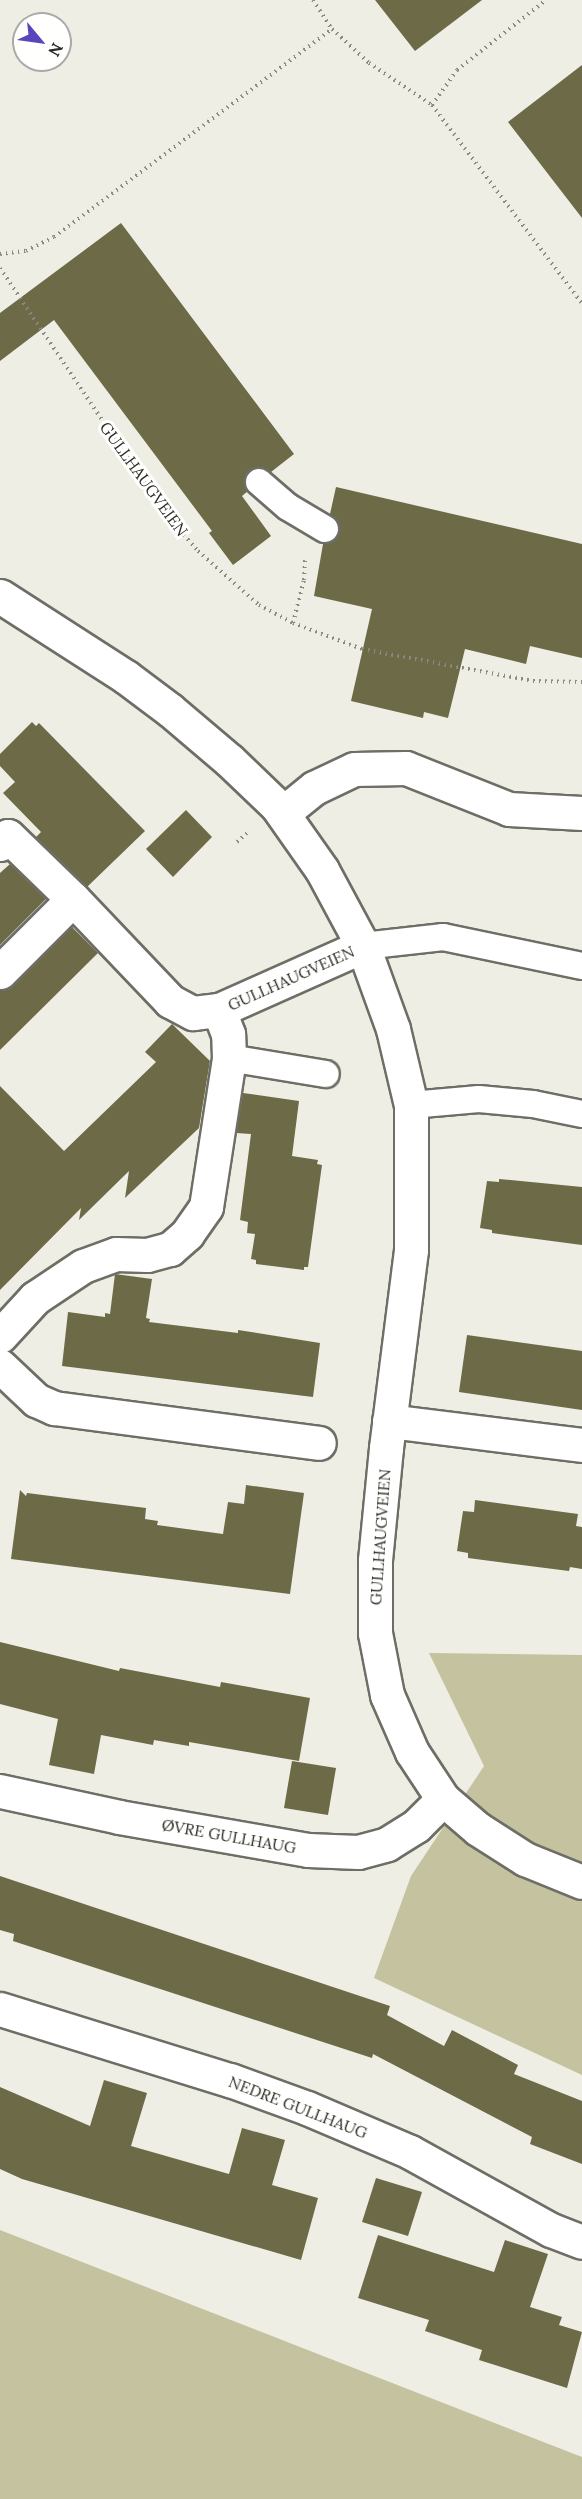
<!DOCTYPE html>
<meta charset="utf-8">
<style>
body{margin:0}
#map{position:relative;width:582px;height:2499px;overflow:hidden;background:#efeee5;font-family:Lora,serif}
div>[style]{position:absolute}
.green>*{inset:0;background:#c4c29f}
.building>*{inset:0;background:#6c6a47}
.path>*{height:4px;margin-top:-2px;transform-origin:0;background:repeating-linear-gradient(90deg,#8a8a84 0 1.5px,transparent 0 6px)}
.roads{filter:drop-shadow(2px 0 #6e6e66) drop-shadow(-2px 0 #6e6e66) drop-shadow(0 2px #6e6e66) drop-shadow(0 -2px #6e6e66)}
.lane>*{height:26px;margin:-13px;padding:0 13px;transform-origin:13px;border-radius:13px;background:#fff}
.street>*{height:33px;margin:-16.5px;padding:0 16.5px;transform-origin:16.5px;border-radius:16.5px;background:#fff}
span{translate:-50% -50%;white-space:nowrap;text-align:center;line-height:1.15;-webkit-text-stroke:6px #fffffe;paint-order:stroke}
.street-label{font-size:16px;color:#2b2b27}
.north{position:absolute;left:12px;top:12px;width:60px;height:60px;box-sizing:border-box;background:#fffffe;border:2px solid #aaaaa8;border-radius:50%;rotate:119deg;font-size:16px;font-weight:700;line-height:24px;text-align:center;color:#2b2b27}
.north::after{content:'';display:block;margin:auto;width:21px;height:27px;background:#5a45bd;clip-path:polygon(50% 0,100% 100%,50% 72%,0 100%)}
</style>
<div id="map">
<div class="green">
<i style="clip-path:polygon(429px 1653px,582px 1655px,582px 2075px,374px 1978px,411px 1876px,484px 1766px)"></i>
<i style="clip-path:polygon(0 2230px,582px 2457px,582px 2499px,0 2499px)"></i>
</div>
<div class="building">
<i style="clip-path:polygon(375px 0,482px 0,415px 51px)"></i>
<i style="clip-path:polygon(582px 65px,582px 218px,508px 122px)"></i>
<i style="clip-path:polygon(121px 223px,294px 454px,271px 472px,261px 467px,247px 473px,244px 480px,248px 491px,242px 496px,271px 536px,233px 565px,209px 533px,212px 531px,54px 320px,0 361px,0 313px)"></i>
<i style="clip-path:polygon(336px 487px,582px 544px,582px 658px,530px 646px,526px 664px,465px 649px,448px 718px,424px 712px,423px 718px,351px 701px,372px 609px,314px 596px,323px 544px,333px 542px,340px 530px,338px 521px,330px 514px)"></i>
<i style="clip-path:polygon(32px 722px,36px 726px,39px 723px,145px 831px,87px 887px,36px 837px,41px 832px,3px 793px,15px 782px,0 766px,0 754px)"></i>
<i style="clip-path:polygon(186px 810px,212px 837px,173px 877px,146px 849px)"></i>
<i style="clip-path:polygon(10px 864px,46px 899px,0 945px,0 873px)"></i>
<i style="clip-path:polygon(72px 927px,98px 953px,0 1050px,0 990px,13px 985px)"></i>
<i style="clip-path:polygon(172px 1024px,210px 1061px,199px 1128px,125px 1198px,129px 1171px,79px 1220px,81px 1208px,0 1290px,0 1086px,64px 1151px,156px 1062px,145px 1052px)"></i>
<i style="clip-path:polygon(243px 1093px,299px 1101px,292px 1156px,318px 1160px,317px 1164px,322px 1165px,308px 1267px,304px 1267px,304px 1270px,256px 1264px,256px 1260px,251px 1259px,255px 1234px,247px 1233px,248px 1222px,240px 1220px,251px 1134px,236px 1133px)"></i>
<i style="clip-path:polygon(499px 1179px,582px 1187px,582px 1245px,492px 1233px,492px 1230px,480px 1228px,487px 1181px,499px 1182px)"></i>
<i style="clip-path:polygon(115px 1274px,152px 1279px,146px 1318px,150px 1319px,149px 1322px,238px 1333px,238px 1330px,320px 1343px,313px 1397px,62px 1366px,68px 1312px,105px 1317px,105px 1313px,110px 1314px)"></i>
<i style="clip-path:polygon(467px 1335px,582px 1351px,582px 1410px,459px 1392px)"></i>
<i style="clip-path:polygon(246px 1485px,304px 1493px,290px 1594px,11px 1559px,20px 1490px,26px 1496px,27px 1493px,146px 1508px,145px 1519px,158px 1521px,157px 1525px,223px 1534px,228px 1502px,244px 1504px)"></i>
<i style="clip-path:polygon(475px 1500px,578px 1514px,576px 1526px,582px 1527px,582px 1569px,570px 1567px,569px 1571px,468px 1558px,468px 1553px,457px 1551px,463px 1511px,474px 1512px)"></i>
<i style="clip-path:polygon(0 1642px,119px 1671px,120px 1668px,220px 1687px,221px 1682px,310px 1698px,299px 1761px,189px 1742px,189px 1746px,154px 1740px,153px 1745px,101px 1735px,94px 1774px,49px 1765px,58px 1719px,0 1704px)"></i>
<i style="clip-path:polygon(292px 1761px,336px 1768px,328px 1815px,284px 1808px)"></i>
<i style="clip-path:polygon(0 1876px,390px 2006px,387px 2015px,444px 2046px,452px 2030px,518px 2065px,514px 2074px,582px 2101px,582px 2164px,530px 2144px,532px 2137px,373px 2054px,372px 2058px,13px 1941px,14px 1934px,0 1930px)"></i>
<i style="clip-path:polygon(104px 2080px,147px 2093px,131px 2146px,229px 2174px,242px 2128px,285px 2140px,272px 2185px,318px 2198px,301px 2260px,22px 2179px,0 2169px,0 2087px,90px 2126px)"></i>
<i style="clip-path:polygon(376px 2178px,422px 2192px,408px 2236px,362px 2222px)"></i>
<i style="clip-path:polygon(378px 2235px,494px 2272px,505px 2240px,548px 2254px,530px 2307px,562px 2317px,559px 2325px,582px 2332px,567px 2388px,479px 2360px,482px 2350px,425px 2331px,429px 2320px,358px 2298px)"></i>
</div>
<div class="path">
<i style="left:313px;top:0;width:35px;rotate:57deg"></i>
<i style="left:332px;top:29px;width:50px;rotate:42.6deg"></i>
<i style="left:369px;top:63px;width:76px;rotate:33.7deg"></i>
<i style="left:432px;top:105px;width:248px;rotate:52.9deg"></i>
<i style="left:432px;top:105px;width:43px;rotate:-54.5deg"></i>
<i style="left:457px;top:70px;width:113px;rotate:-38.2deg"></i>
<i style="left:0;top:254px;width:26px;rotate:-7deg"></i>
<i style="left:26px;top:251px;width:31px;rotate:-27deg"></i>
<i style="left:54px;top:237px;width:347px;rotate:-36.8deg"></i>
<i style="left:0;top:268px;width:294px;rotate:56.1deg"></i>
<i style="left:164px;top:512px;width:52px;rotate:48.9deg"></i>
<i style="left:198px;top:551px;width:81px;rotate:41.5deg"></i>
<i style="left:259px;top:605px;width:38px;rotate:28deg"></i>
<i style="left:293px;top:623px;width:74px;rotate:20.6deg"></i>
<i style="left:362px;top:649px;width:174px;rotate:10.6deg"></i>
<i style="left:533px;top:681px;width:49px;rotate:1.2deg"></i>
<i style="left:293px;top:623px;width:44px;rotate:-75.7deg"></i>
<i style="left:304px;top:580px;width:20px;rotate:-87deg"></i>
<i style="left:237px;top:842px;width:13px;rotate:-42deg"></i>
</div>
<div class="roads">
<div class="lane">
<i style="left:259px;top:482px;width:38px;rotate:41deg"></i>
<i style="left:288px;top:507px;width:43px;rotate:30.7deg"></i>
<i style="left:363px;top:946px;width:81px;rotate:-6.4deg"></i>
<i style="left:443px;top:937px;width:142px;rotate:11.8deg"></i>
<i style="left:229px;top:1058px;width:98px;rotate:9.4deg"></i>
<i style="left:411px;top:1105px;width:68px;rotate:-5deg"></i>
<i style="left:479px;top:1099px;width:54px;rotate:5.3deg"></i>
<i style="left:533px;top:1104px;width:50px;rotate:11.5deg"></i>
</div>
<div class="street">
<i style="left:0;top:596px;width:150px;rotate:32.7deg"></i>
<i style="left:126px;top:677px;width:55px;rotate:36.9deg"></i>
<i style="left:170px;top:710px;width:77px;rotate:40.3deg"></i>
<i style="left:229px;top:760px;width:66px;rotate:43.8deg"></i>
<i style="left:277px;top:806px;width:78px;rotate:54.9deg"></i>
<i style="left:322px;top:870px;width:86px;rotate:61.7deg"></i>
<i style="left:363px;top:946px;width:88px;rotate:70.1deg"></i>
<i style="left:393px;top:1029px;width:78px;rotate:76.7deg"></i>
<i style="left:411px;top:1105px;width:145px;rotate:90deg"></i>
<i style="left:411px;top:1250px;width:200px;rotate:97.2deg"></i>
<i style="left:386px;top:1448px;width:113px;rotate:95.6deg"></i>
<i style="left:375px;top:1560px;width:73px;rotate:90deg"></i>
<i style="left:375px;top:1633px;width:63px;rotate:79deg"></i>
<i style="left:387px;top:1695px;width:62px;rotate:66.3deg"></i>
<i style="left:412px;top:1752px;width:56px;rotate:56.6deg"></i>
<i style="left:443px;top:1799px;width:46px;rotate:40.6deg"></i>
<i style="left:478px;top:1829px;width:56px;rotate:32.6deg"></i>
<i style="left:525px;top:1859px;width:61px;rotate:22deg"></i>
<i style="left:283px;top:813px;width:40px;rotate:-39deg"></i>
<i style="left:314px;top:788px;width:44px;rotate:-25.4deg"></i>
<i style="left:354px;top:769px;width:52px;rotate:-1.1deg"></i>
<i style="left:406px;top:768px;width:111px;rotate:21.7deg"></i>
<i style="left:509px;top:809px;width:73px;rotate:3.1deg"></i>
<i style="left:0;top:844px;width:11px;rotate:-45deg"></i>
<i style="left:8px;top:836px;width:91px;rotate:44.1deg"></i>
<i style="left:0;top:972px;width:103px;rotate:-45deg"></i>
<i style="left:73px;top:899px;width:141px;rotate:46.4deg"></i>
<i style="left:170px;top:1001px;width:26px;rotate:28deg"></i>
<i style="left:193px;top:1013px;width:26px;rotate:-7deg"></i>
<i style="left:219px;top:1010px;width:158px;rotate:-24deg"></i>
<i style="left:0;top:1336px;width:52px;rotate:-47.4deg"></i>
<i style="left:35px;top:1298px;width:58px;rotate:-33.7deg"></i>
<i style="left:83px;top:1266px;width:35px;rotate:-20deg"></i>
<i style="left:116px;top:1254px;width:31px;rotate:2deg"></i>
<i style="left:147px;top:1255px;width:24px;rotate:-15deg"></i>
<i style="left:170px;top:1249px;width:23px;rotate:-41deg"></i>
<i style="left:187px;top:1234px;width:33px;rotate:-55deg"></i>
<i style="left:206px;top:1207px;width:151px;rotate:-81.2deg"></i>
<i style="left:229px;top:1058px;width:24px;rotate:-92deg"></i>
<i style="left:228px;top:1034px;width:26px;rotate:-111deg"></i>
<i style="left:0;top:1366px;width:50px;rotate:43.4deg"></i>
<i style="left:36px;top:1400px;width:20px;rotate:24deg"></i>
<i style="left:54px;top:1408px;width:267px;rotate:7.5deg"></i>
<i style="left:389px;top:1421px;width:194px;rotate:7.1deg"></i>
<i style="left:0;top:1791px;width:122px;rotate:12.3deg"></i>
<i style="left:119px;top:1817px;width:192px;rotate:9.9deg"></i>
<i style="left:308px;top:1850px;width:50px;rotate:2.3deg"></i>
<i style="left:358px;top:1852px;width:30px;rotate:-15deg"></i>
<i style="left:387px;top:1844px;width:34px;rotate:-32deg"></i>
<i style="left:416px;top:1826px;width:38px;rotate:-45deg"></i>
<i style="left:0;top:2009px;width:241px;rotate:17.2deg"></i>
<i style="left:230px;top:2080px;width:82px;rotate:20deg"></i>
<i style="left:307px;top:2108px;width:112px;rotate:23.1deg"></i>
<i style="left:410px;top:2152px;width:161px;rotate:29deg"></i>
<i style="left:551px;top:2230px;width:33px;rotate:21deg"></i>
</div>
</div>
<div class="street-label">
<span style="left:144px;top:479px;rotate:54deg">GULLHAUGVEIEN</span>
<span style="left:291px;top:978px;rotate:-24deg">GULLHAUGVEIEN</span>
<span style="left:380px;top:1537px;rotate:-86deg">GULLHAUGVEIEN</span>
<span style="left:229px;top:1836px;rotate:10deg">ØVRE GULLHAUG</span>
<span style="left:298px;top:2107px;rotate:21deg">NEDRE GULLHAUG</span>
</div>
<div class="north">N</div>
</div>
